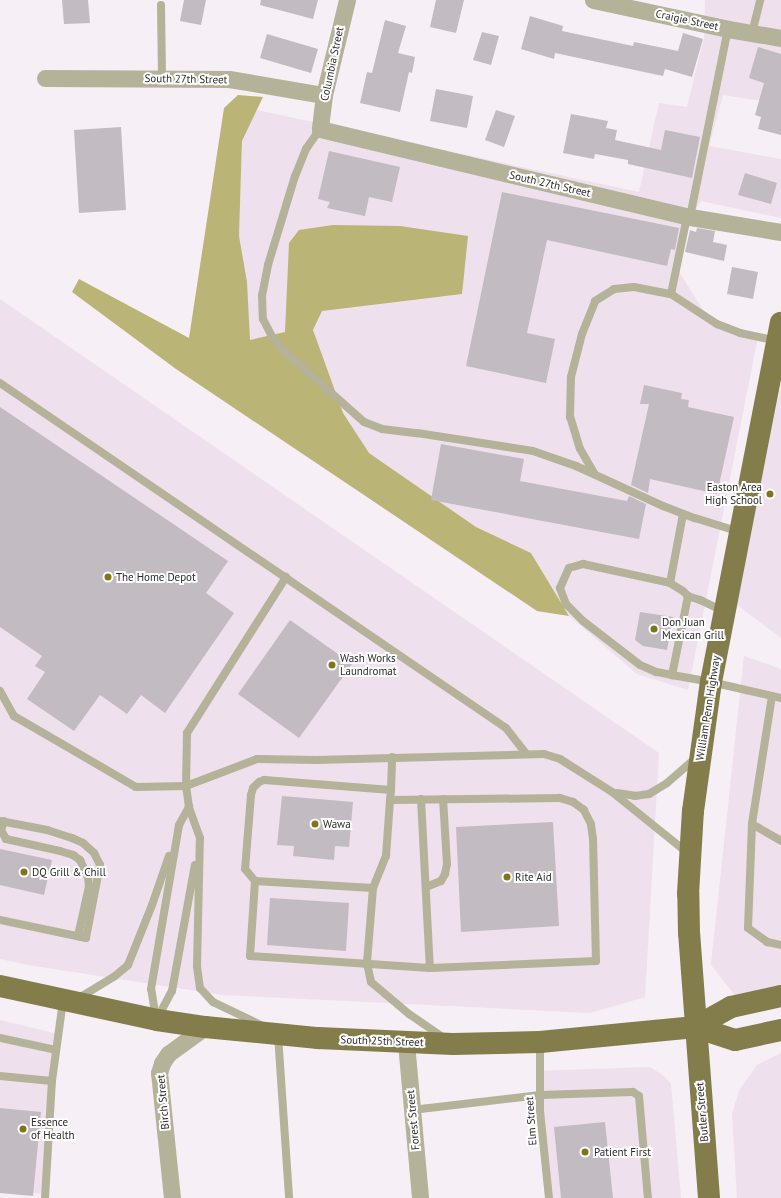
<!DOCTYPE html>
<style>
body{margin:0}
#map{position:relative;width:781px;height:1198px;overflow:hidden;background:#f6eff5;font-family:"PT Sans",sans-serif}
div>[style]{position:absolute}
.built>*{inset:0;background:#eee0ec}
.forest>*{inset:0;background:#bab477}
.building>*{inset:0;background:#c2bbc1}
.lane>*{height:8px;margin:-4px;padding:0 4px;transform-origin:4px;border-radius:4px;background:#b4b298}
.street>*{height:17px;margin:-8.5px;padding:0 8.5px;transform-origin:8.5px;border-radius:8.5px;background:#b4b298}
.primary>*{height:22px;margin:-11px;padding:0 11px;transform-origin:11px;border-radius:11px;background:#827d4b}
.dots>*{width:11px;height:11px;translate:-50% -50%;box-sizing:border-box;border:2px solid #fefefe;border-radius:50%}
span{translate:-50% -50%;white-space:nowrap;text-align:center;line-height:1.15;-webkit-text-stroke:4px #fefefe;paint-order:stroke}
.street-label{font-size:11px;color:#2d2a2c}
.poi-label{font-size:11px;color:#2d2a2c}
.right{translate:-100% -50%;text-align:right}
.left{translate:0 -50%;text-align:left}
</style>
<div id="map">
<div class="built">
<i style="clip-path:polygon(705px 0,781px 0,781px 104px,723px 95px,709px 146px,781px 159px,781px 218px,701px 201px,683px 230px,676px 267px,708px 318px,758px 337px,688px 690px,637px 674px,569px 616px,531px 553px,476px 527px,369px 453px,222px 357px,239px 236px,242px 141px,257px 110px,639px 192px,659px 103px,687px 107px,704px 38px)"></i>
<i style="clip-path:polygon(0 299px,659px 753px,645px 997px,590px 1013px,223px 995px,28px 965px,0 959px)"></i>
<i style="clip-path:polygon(781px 384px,781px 638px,736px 604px)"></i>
<i style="clip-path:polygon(744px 656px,781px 669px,781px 991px,738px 999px,711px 965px)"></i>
<i style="clip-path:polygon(0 1020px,58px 1034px,42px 1194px,0 1190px)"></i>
<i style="clip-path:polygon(781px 1053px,781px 1198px,737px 1198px,732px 1113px,740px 1089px,757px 1065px)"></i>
<i style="clip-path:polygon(650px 1067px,664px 1076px,671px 1084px,681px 1198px,546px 1198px,537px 1071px)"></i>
</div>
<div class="forest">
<i style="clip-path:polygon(238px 95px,263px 97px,242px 141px,239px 236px,247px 282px,250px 340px,285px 332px,289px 243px,299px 230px,333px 225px,400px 226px,468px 236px,462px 294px,322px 311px,313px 330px,343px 413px,369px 453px,476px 527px,531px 553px,569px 616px,537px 611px,176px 369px,72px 292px,79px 279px,189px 338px,224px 108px)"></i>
</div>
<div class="building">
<i style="clip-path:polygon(62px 0,88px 0,90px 23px,64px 24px)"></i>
<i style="clip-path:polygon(184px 0,206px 0,201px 25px,180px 21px)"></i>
<i style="clip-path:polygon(261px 0,318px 0,313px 19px,260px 5px)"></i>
<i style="clip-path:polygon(436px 0,464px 0,456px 33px,430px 27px)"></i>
<i style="clip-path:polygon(530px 16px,563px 26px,562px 31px,633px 46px,634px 42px,678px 51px,683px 33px,703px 39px,692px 77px,665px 69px,663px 76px,555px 53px,554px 59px,521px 49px)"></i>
<i style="clip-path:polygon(385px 20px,406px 26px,398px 53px,415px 57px,412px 73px,409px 72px,400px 112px,360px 103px,367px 72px,372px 73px)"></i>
<i style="clip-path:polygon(482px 32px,499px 36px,491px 65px,473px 60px)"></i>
<i style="clip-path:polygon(267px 34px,318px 49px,311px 73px,260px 58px)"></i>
<i style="clip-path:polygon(758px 47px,781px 54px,781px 135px,758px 129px,761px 117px,755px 115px,764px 83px,749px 78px)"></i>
<i style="clip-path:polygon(436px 89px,473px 96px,467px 128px,430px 121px)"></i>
<i style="clip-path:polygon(496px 110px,515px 116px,504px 147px,485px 140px)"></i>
<i style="clip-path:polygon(571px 114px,608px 121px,606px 128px,617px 130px,615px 140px,661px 150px,665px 130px,700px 137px,692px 178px,628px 164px,628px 160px,595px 154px,594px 159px,563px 153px)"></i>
<i style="clip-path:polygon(121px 127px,126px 210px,79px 213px,74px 130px)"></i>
<i style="clip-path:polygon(329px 151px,400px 167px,392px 202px,369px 197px,365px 216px,327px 208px,330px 202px,318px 199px)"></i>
<i style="clip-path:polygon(745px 173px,777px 183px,771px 204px,738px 195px)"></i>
<i style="clip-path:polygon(502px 192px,679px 228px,675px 250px,671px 249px,667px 266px,547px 240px,527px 333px,555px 339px,546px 383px,466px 366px)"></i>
<i style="clip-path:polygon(697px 228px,715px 231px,713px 242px,727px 245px,724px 261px,685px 252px,690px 230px,696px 232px)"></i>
<i style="clip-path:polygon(732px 267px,758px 272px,753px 299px,727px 294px)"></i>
<i style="clip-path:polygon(644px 385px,682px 393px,681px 399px,689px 400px,688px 407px,734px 417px,717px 494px,650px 479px,648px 493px,631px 485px,649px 404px,640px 404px)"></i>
<i style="clip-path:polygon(0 407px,228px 561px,206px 593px,234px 613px,165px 713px,141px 695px,127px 714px,100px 695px,74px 731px,27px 699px,45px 672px,35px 666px,42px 656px,0 627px)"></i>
<i style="clip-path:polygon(441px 444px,524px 459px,520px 481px,627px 501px,629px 496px,646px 504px,639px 539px,431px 500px)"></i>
<i style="clip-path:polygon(640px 612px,673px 617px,667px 650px,643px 646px,635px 640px)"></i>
<i style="clip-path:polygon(290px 620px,352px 664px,299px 738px,238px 694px)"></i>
<i style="clip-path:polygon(282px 796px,353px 802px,349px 847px,335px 846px,334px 860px,293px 856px,294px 846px,277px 845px)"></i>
<i style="clip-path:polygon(553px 822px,559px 926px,461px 932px,456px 827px)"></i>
<i style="clip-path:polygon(0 849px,52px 860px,44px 895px,0 885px)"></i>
<i style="clip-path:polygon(270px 898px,349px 903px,346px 951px,267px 945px)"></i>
<i style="clip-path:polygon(0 1108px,41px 1112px,33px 1196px,0 1193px)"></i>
<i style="clip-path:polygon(605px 1122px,613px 1198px,561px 1198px,554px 1127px)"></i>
</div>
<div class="lane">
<i style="left:161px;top:5px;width:74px;rotate:89.2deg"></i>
<i style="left:752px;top:33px;width:34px;rotate:-76deg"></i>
<i style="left:320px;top:129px;width:24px;rotate:125deg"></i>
<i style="left:306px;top:149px;width:29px;rotate:112deg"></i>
<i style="left:295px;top:176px;width:93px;rotate:106.9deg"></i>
<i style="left:268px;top:265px;width:31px;rotate:101deg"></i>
<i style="left:262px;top:295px;width:24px;rotate:88deg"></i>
<i style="left:263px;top:319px;width:18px;rotate:63deg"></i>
<i style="left:271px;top:335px;width:19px;rotate:51deg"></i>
<i style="left:283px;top:350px;width:108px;rotate:41.6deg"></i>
<i style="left:364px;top:422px;width:19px;rotate:21deg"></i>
<i style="left:382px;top:429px;width:35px;rotate:7deg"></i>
<i style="left:417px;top:433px;width:117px;rotate:8.8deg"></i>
<i style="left:533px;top:451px;width:46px;rotate:19.2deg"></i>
<i style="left:576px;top:466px;width:96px;rotate:24.7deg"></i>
<i style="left:663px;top:506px;width:34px;rotate:21deg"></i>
<i style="left:695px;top:518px;width:47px;rotate:17.3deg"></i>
<i style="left:690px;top:217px;width:192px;rotate:-78.6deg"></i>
<i style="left:671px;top:294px;width:55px;rotate:33.1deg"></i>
<i style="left:717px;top:324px;width:25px;rotate:21deg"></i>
<i style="left:740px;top:333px;width:38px;rotate:12deg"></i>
<i style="left:0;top:383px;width:612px;rotate:34.29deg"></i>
<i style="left:506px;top:728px;width:33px;rotate:52deg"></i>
<i style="left:594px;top:473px;width:28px;rotate:-120deg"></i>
<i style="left:580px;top:449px;width:34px;rotate:-107deg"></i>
<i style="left:570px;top:417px;width:40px;rotate:-88.6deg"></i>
<i style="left:571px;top:377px;width:44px;rotate:-75.7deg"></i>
<i style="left:582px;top:334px;width:35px;rotate:-68deg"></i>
<i style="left:595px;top:301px;width:22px;rotate:-32deg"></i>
<i style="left:614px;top:289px;width:20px;rotate:-6deg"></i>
<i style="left:634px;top:287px;width:38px;rotate:11deg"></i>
<i style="left:671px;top:294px;width:79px;rotate:-78.3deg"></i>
<i style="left:670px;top:583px;width:70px;rotate:-79.3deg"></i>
<i style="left:723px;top:611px;width:25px;rotate:-154deg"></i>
<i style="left:700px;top:600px;width:13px;rotate:-162deg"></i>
<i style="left:688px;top:596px;width:81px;rotate:101.4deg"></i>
<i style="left:672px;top:675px;width:40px;rotate:10deg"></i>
<i style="left:711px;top:682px;width:72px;rotate:12.9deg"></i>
<i style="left:672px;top:675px;width:16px;rotate:-169deg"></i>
<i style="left:656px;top:672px;width:17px;rotate:-156deg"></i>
<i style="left:640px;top:665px;width:72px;rotate:-142.3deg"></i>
<i style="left:583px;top:621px;width:24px;rotate:-135deg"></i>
<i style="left:566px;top:604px;width:17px;rotate:-111deg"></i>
<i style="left:560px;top:588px;width:22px;rotate:-66deg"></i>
<i style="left:569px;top:568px;width:15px;rotate:-16deg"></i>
<i style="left:583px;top:564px;width:89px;rotate:12.3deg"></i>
<i style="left:670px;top:583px;width:15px;rotate:32deg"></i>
<i style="left:683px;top:591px;width:7px;rotate:45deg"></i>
<i style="left:0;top:691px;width:29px;rotate:61deg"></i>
<i style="left:14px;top:716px;width:141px;rotate:30.2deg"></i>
<i style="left:136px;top:787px;width:50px;rotate:-1.1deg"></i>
<i style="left:186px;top:786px;width:76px;rotate:-20.8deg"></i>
<i style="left:257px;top:759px;width:59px;rotate:1deg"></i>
<i style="left:316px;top:760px;width:228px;rotate:-1.5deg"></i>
<i style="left:544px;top:754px;width:17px;rotate:17deg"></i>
<i style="left:560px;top:759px;width:62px;rotate:32.4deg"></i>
<i style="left:612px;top:792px;width:97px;rotate:38.8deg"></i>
<i style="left:772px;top:696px;width:130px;rotate:98.9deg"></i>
<i style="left:752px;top:824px;width:34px;rotate:30deg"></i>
<i style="left:391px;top:790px;width:127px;rotate:-175.5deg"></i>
<i style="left:264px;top:780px;width:5px;rotate:158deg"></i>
<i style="left:259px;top:782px;width:8px;rotate:135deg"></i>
<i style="left:253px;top:788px;width:7px;rotate:106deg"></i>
<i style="left:251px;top:795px;width:74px;rotate:94.6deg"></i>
<i style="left:245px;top:869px;width:16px;rotate:50deg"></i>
<i style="left:255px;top:881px;width:118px;rotate:3.4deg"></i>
<i style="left:373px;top:888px;width:35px;rotate:-68deg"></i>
<i style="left:386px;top:856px;width:56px;rotate:-85.9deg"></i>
<i style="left:390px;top:800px;width:10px;rotate:-84deg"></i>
<i style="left:391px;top:790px;width:33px;rotate:-88deg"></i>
<i style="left:617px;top:793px;width:18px;rotate:9deg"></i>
<i style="left:635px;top:796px;width:14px;rotate:-8deg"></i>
<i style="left:649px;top:794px;width:21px;rotate:-31deg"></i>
<i style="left:667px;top:783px;width:38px;rotate:-41deg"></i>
<i style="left:421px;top:799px;width:169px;rotate:87deg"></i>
<i style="left:0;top:821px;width:48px;rotate:10.8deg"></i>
<i style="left:47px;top:830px;width:26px;rotate:18deg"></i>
<i style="left:72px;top:838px;width:12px;rotate:24deg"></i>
<i style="left:83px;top:843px;width:15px;rotate:42deg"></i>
<i style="left:94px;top:853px;width:13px;rotate:63deg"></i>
<i style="left:100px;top:865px;width:74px;rotate:100.9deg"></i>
<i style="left:86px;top:938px;width:88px;rotate:-168.2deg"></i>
<i style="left:4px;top:821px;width:9px;rotate:108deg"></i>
<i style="left:1px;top:830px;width:10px;rotate:61deg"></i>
<i style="left:6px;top:839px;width:55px;rotate:12.5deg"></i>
<i style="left:60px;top:851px;width:14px;rotate:17deg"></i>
<i style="left:73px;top:855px;width:9px;rotate:36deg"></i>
<i style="left:80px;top:860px;width:19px;rotate:65deg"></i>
<i style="left:88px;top:877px;width:9px;rotate:84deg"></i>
<i style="left:89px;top:886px;width:51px;rotate:102.4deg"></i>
<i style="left:752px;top:824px;width:104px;rotate:92.2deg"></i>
<i style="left:748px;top:928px;width:24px;rotate:36deg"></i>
<i style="left:767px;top:942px;width:14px;rotate:12deg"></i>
<i style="left:255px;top:881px;width:75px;rotate:93.8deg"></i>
<i style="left:250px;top:956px;width:180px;rotate:3.8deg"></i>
<i style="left:430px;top:968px;width:166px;rotate:-2.4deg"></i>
<i style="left:596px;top:961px;width:122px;rotate:-91.4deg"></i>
<i style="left:593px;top:839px;width:15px;rotate:-98deg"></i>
<i style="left:591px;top:824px;width:16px;rotate:-117deg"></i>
<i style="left:584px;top:810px;width:14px;rotate:-144deg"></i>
<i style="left:573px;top:802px;width:14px;rotate:-163deg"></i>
<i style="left:560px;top:798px;width:170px;rotate:179.3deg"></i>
<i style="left:426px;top:887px;width:16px;rotate:-22deg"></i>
<i style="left:441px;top:881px;width:8px;rotate:-60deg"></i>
<i style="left:445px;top:874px;width:10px;rotate:-79deg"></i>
<i style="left:447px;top:864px;width:65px;rotate:-93.5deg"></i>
<i style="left:373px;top:888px;width:75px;rotate:94.6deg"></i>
<i style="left:367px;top:963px;width:19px;rotate:78deg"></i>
<i style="left:371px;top:982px;width:50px;rotate:40.1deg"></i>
<i style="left:409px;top:1014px;width:42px;rotate:34.4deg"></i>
<i style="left:79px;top:998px;width:42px;rotate:-31.4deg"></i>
<i style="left:115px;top:976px;width:17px;rotate:-40deg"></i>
<i style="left:128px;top:965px;width:65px;rotate:-68.2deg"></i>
<i style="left:152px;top:905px;width:52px;rotate:-70.9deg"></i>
<i style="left:156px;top:1019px;width:30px;rotate:-99deg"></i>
<i style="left:151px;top:989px;width:166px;rotate:-80.3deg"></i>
<i style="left:179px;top:825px;width:21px;rotate:-61deg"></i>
<i style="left:157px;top:1019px;width:32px;rotate:-62deg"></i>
<i style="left:172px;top:991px;width:128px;rotate:-79.7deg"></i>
<i style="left:261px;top:1025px;width:53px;rotate:-154.4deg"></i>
<i style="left:213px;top:1002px;width:19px;rotate:-133deg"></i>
<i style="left:200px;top:988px;width:22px;rotate:-98deg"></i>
<i style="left:197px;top:966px;width:128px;rotate:-88.7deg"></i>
<i style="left:200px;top:838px;width:33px;rotate:-110deg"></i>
<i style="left:189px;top:807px;width:21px;rotate:-98deg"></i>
<i style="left:186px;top:786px;width:53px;rotate:-88.9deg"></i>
<i style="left:187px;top:733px;width:185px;rotate:-57.6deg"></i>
<i style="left:278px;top:1035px;width:163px;rotate:86.1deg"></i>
<i style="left:0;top:1038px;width:57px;rotate:12.1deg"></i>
<i style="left:540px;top:1043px;width:68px;rotate:90deg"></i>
<i style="left:540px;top:1111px;width:87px;rotate:84.1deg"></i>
<i style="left:0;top:1076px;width:52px;rotate:5.5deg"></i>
<i style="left:412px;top:1110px;width:129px;rotate:-6.7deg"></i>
<i style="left:540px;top:1095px;width:93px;rotate:-1.8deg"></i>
<i style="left:633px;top:1092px;width:7px;rotate:34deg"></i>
<i style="left:639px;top:1096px;width:102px;rotate:85deg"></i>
<i style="left:45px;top:1198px;width:117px;rotate:-86.6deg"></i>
<i style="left:52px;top:1081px;width:81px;rotate:-82.2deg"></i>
</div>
<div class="street">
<i style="left:347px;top:0;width:98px;rotate:103.6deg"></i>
<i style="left:324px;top:95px;width:34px;rotate:97deg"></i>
<i style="left:320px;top:129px;width:380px;rotate:13.4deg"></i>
<i style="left:690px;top:217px;width:92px;rotate:9.4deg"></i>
<i style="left:593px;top:0;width:138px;rotate:12.1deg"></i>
<i style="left:728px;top:29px;width:54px;rotate:9.6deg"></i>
<i style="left:45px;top:78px;width:184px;rotate:0.3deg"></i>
<i style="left:229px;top:79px;width:96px;rotate:9.6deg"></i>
<i style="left:406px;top:1043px;width:156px;rotate:84.8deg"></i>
<i style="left:172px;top:1198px;width:126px;rotate:-95.9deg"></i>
<i style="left:159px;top:1073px;width:10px;rotate:-73deg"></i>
<i style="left:162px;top:1063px;width:11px;rotate:-56deg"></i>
<i style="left:168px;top:1054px;width:46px;rotate:-36.1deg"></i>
</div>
<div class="primary">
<i style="left:0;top:986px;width:161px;rotate:12.2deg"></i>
<i style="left:157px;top:1020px;width:49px;rotate:8.3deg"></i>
<i style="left:205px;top:1027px;width:114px;rotate:5.6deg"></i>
<i style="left:318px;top:1038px;width:135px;rotate:2.5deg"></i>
<i style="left:453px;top:1044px;width:87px;rotate:-1.3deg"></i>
<i style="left:540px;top:1042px;width:156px;rotate:-5.5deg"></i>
<i style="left:695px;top:1027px;width:41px;rotate:-29.1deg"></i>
<i style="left:731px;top:1007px;width:51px;rotate:-12.4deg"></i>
<i style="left:695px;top:1027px;width:42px;rotate:18deg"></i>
<i style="left:735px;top:1040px;width:47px;rotate:-12.3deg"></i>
<i style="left:709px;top:1198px;width:266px;rotate:-94.3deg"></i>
<i style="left:689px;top:933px;width:39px;rotate:-91deg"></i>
<i style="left:688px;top:894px;width:83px;rotate:-86.6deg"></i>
<i style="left:693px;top:811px;width:130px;rotate:-82.1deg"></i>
<i style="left:711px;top:682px;width:366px;rotate:-79deg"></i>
</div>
<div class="dots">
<i style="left:770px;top:494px;background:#7f761a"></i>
<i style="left:108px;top:577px;background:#7f761a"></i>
<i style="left:654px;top:629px;background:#7f761a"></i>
<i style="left:332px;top:665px;background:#7f761a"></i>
<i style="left:315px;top:824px;background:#7f761a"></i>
<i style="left:24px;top:872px;background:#7f761a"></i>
<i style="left:507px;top:877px;background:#7f761a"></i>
<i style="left:23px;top:1129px;background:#7f761a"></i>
<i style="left:585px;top:1152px;background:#7f761a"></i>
</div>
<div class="street-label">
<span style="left:687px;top:20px;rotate:12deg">Craigie Street</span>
<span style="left:332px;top:64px;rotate:-78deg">Columbia Street</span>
<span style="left:186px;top:79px;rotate:1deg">South 27th Street</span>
<span style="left:550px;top:184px;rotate:13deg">South 27th Street</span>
<span style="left:708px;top:708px;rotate:-81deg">William Penn Highway</span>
<span style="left:382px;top:1041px;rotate:2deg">South 25th Street</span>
<span style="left:163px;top:1102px;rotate:-95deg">Birch Street</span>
<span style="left:702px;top:1112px;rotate:-95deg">Butler Street</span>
<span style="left:413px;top:1120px;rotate:-95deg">Forest Street</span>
<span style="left:531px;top:1121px;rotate:-94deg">Elm Street</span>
</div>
<div class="poi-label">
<span class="right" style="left:762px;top:494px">Easton Area<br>High School</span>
<span class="left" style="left:116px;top:577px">The Home Depot</span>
<span class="left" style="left:662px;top:629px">Don Juan<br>Mexican Grill</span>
<span class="left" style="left:340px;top:665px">Wash Works<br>Laundromat</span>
<span class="left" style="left:323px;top:824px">Wawa</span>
<span class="left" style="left:32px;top:872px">DQ Grill &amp; Chill</span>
<span class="left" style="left:515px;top:877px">Rite Aid</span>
<span class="left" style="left:31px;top:1129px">Essence<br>of Health</span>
<span class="left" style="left:594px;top:1152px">Patient First</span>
</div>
</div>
